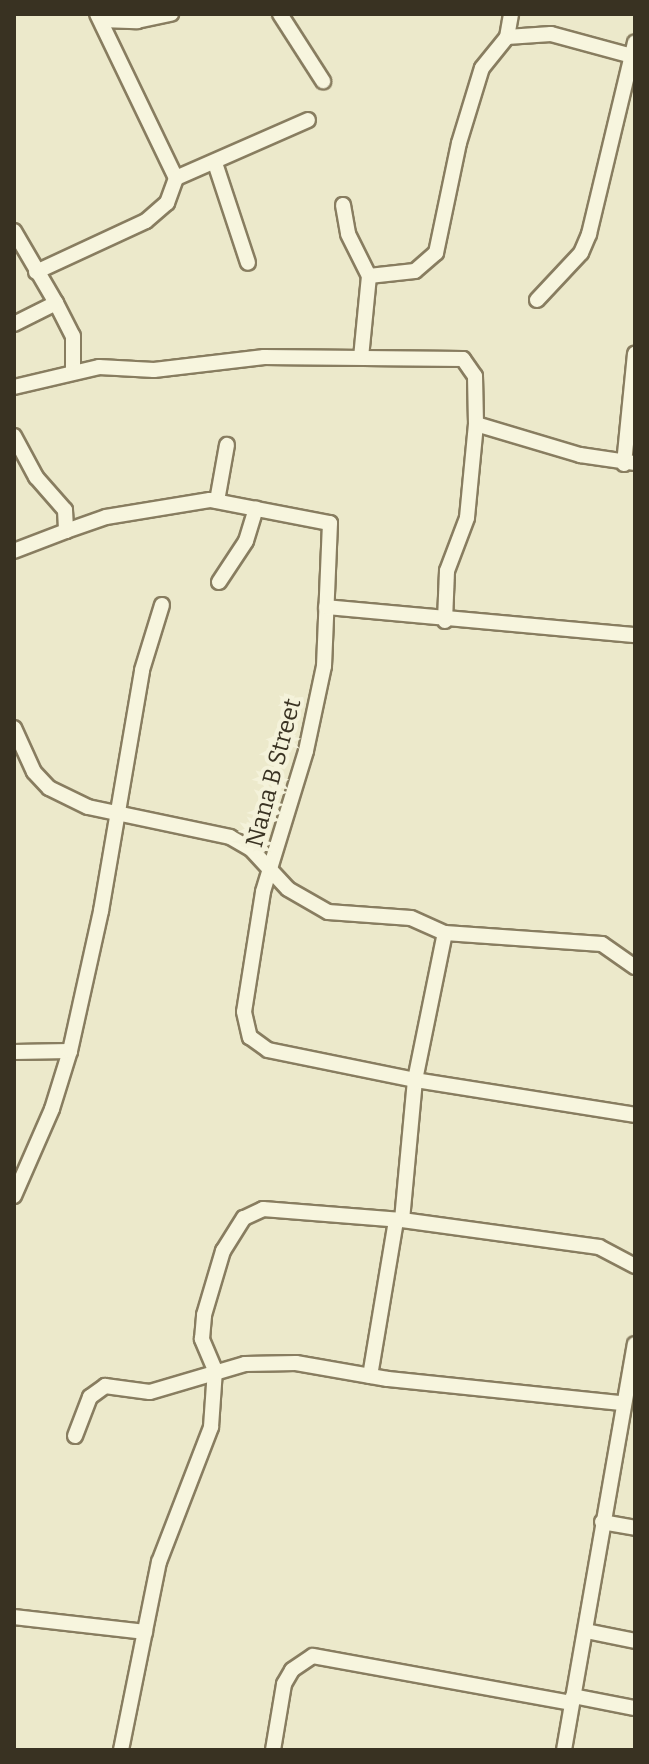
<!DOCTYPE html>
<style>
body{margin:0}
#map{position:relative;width:649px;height:1764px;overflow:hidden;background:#ece9cb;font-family:Bitter,serif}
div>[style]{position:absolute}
.roads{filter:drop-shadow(2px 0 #887d60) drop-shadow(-2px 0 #887d60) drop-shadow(0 2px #887d60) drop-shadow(0 -2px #887d60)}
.minor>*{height:14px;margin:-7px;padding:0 7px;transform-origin:7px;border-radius:7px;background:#f7f5de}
span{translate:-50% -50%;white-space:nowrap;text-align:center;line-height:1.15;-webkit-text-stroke:8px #f4f2da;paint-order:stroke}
.street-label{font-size:24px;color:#393222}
.frame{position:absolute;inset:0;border:16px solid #393222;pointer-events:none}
</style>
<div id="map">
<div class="roads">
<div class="minor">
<i style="left:97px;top:14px;width:182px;rotate:64.3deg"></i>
<i style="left:176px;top:178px;width:144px;rotate:-23.7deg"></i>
<i style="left:280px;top:14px;width:80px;rotate:57.3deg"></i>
<i style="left:101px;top:20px;width:36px;rotate:2deg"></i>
<i style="left:137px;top:21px;width:35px;rotate:-12deg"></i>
<i style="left:507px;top:37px;width:23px;rotate:-80deg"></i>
<i style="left:215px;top:163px;width:105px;rotate:71.7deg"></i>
<i style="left:343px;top:205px;width:29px;rotate:80deg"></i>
<i style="left:348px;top:234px;width:47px;rotate:63.4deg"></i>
<i style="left:369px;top:276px;width:81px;rotate:95.6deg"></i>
<i style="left:14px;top:231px;width:83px;rotate:59.7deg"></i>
<i style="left:56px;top:303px;width:47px;rotate:153.4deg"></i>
<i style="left:36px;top:272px;width:121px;rotate:-24.9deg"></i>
<i style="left:146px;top:221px;width:28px;rotate:-41deg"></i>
<i style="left:167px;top:203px;width:27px;rotate:-70deg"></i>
<i style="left:369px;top:276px;width:46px;rotate:-6.2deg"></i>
<i style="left:415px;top:271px;width:28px;rotate:-41deg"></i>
<i style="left:436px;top:253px;width:112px;rotate:-78.2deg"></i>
<i style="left:459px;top:143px;width:78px;rotate:-73deg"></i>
<i style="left:482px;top:68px;width:40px;rotate:-51deg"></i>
<i style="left:507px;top:37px;width:44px;rotate:-3.9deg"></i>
<i style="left:551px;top:34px;width:84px;rotate:15.2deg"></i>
<i style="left:537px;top:300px;width:64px;rotate:-46.9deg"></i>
<i style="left:581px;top:253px;width:21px;rotate:-67deg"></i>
<i style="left:589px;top:234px;width:197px;rotate:-76.5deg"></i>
<i style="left:56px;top:303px;width:37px;rotate:63deg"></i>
<i style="left:73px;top:336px;width:34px;rotate:90deg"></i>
<i style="left:14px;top:387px;width:87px;rotate:-13.2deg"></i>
<i style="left:99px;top:367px;width:55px;rotate:3.1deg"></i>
<i style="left:154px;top:370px;width:111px;rotate:-6.7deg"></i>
<i style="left:264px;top:357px;width:199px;rotate:0.6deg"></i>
<i style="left:463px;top:359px;width:21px;rotate:55deg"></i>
<i style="left:475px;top:376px;width:48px;rotate:88.8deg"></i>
<i style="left:476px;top:424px;width:94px;rotate:95.5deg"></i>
<i style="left:467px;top:518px;width:57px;rotate:110.7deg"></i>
<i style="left:447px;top:571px;width:50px;rotate:92.3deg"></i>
<i style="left:476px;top:424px;width:109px;rotate:16.6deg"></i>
<i style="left:580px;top:455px;width:56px;rotate:8.3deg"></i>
<i style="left:14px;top:436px;width:47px;rotate:61.8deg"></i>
<i style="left:36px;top:477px;width:44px;rotate:48.7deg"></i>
<i style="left:65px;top:510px;width:21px;rotate:87deg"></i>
<i style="left:66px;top:531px;width:56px;rotate:159deg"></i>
<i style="left:624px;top:464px;width:111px;rotate:-84.3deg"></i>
<i style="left:217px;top:501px;width:57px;rotate:-79.9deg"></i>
<i style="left:66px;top:531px;width:42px;rotate:-19.3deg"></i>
<i style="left:106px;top:517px;width:105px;rotate:-9.3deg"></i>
<i style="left:210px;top:500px;width:122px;rotate:10.9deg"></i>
<i style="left:330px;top:523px;width:143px;rotate:92.4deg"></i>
<i style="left:324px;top:666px;width:87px;rotate:102deg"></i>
<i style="left:306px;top:751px;width:147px;rotate:107deg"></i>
<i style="left:263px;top:892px;width:121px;rotate:99deg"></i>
<i style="left:244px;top:1012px;width:26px;rotate:77deg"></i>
<i style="left:250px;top:1037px;width:22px;rotate:36deg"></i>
<i style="left:268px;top:1050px;width:150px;rotate:11.5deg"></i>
<i style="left:415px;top:1080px;width:223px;rotate:9deg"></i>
<i style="left:219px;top:582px;width:49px;rotate:-56.6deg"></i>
<i style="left:246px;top:541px;width:34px;rotate:-73deg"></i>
<i style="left:326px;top:607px;width:310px;rotate:5.2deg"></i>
<i style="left:14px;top:728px;width:48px;rotate:65.6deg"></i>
<i style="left:34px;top:772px;width:22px;rotate:47deg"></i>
<i style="left:49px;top:788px;width:43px;rotate:26deg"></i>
<i style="left:88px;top:807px;width:145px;rotate:11.9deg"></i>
<i style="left:230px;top:837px;width:24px;rotate:30deg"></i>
<i style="left:251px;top:849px;width:54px;rotate:47.2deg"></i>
<i style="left:288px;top:889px;width:46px;rotate:29.9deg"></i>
<i style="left:328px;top:912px;width:83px;rotate:4.1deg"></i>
<i style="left:411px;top:918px;width:37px;rotate:24deg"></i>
<i style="left:445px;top:933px;width:157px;rotate:4deg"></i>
<i style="left:602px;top:944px;width:40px;rotate:34.9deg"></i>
<i style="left:14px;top:1052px;width:56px;rotate:-1deg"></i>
<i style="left:14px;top:1196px;width:95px;rotate:-66.4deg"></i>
<i style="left:52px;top:1109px;width:61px;rotate:-72.8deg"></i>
<i style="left:70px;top:1051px;width:143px;rotate:-77.5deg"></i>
<i style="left:101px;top:911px;width:244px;rotate:-80.3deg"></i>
<i style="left:142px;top:670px;width:68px;rotate:-72.9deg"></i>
<i style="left:402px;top:1220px;width:141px;rotate:-84.7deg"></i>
<i style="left:415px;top:1080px;width:150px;rotate:-78.5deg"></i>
<i style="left:370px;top:1376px;width:158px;rotate:-80.5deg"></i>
<i style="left:75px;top:1436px;width:42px;rotate:-69deg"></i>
<i style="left:90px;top:1397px;width:19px;rotate:-36deg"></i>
<i style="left:105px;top:1386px;width:45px;rotate:7.6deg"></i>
<i style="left:150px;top:1392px;width:99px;rotate:-16.4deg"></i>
<i style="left:245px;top:1364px;width:51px;rotate:-1.1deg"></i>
<i style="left:296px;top:1363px;width:93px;rotate:9.9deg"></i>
<i style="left:388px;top:1379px;width:235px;rotate:5.9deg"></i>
<i style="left:602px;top:1522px;width:34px;rotate:10deg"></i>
<i style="left:14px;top:1617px;width:132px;rotate:6.5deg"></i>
<i style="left:586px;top:1631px;width:50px;rotate:11.5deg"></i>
<i style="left:573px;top:1696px;width:63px;rotate:11deg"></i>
<i style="left:121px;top:1750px;width:192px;rotate:-78.6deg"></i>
<i style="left:159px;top:1562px;width:145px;rotate:-68.9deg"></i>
<i style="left:211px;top:1427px;width:57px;rotate:-86deg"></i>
<i style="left:215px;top:1370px;width:34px;rotate:-113deg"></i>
<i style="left:202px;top:1339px;width:24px;rotate:-85deg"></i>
<i style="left:204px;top:1315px;width:67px;rotate:-73.5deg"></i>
<i style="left:223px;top:1251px;width:39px;rotate:-58deg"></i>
<i style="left:244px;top:1218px;width:21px;rotate:-25deg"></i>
<i style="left:263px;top:1209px;width:139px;rotate:4.5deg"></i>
<i style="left:402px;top:1220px;width:199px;rotate:7.8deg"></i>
<i style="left:599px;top:1247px;width:41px;rotate:27.8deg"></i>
<i style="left:273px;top:1750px;width:67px;rotate:-80.5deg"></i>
<i style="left:284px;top:1684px;width:16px;rotate:-60deg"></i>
<i style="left:292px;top:1670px;width:25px;rotate:-34deg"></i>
<i style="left:313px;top:1656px;width:262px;rotate:10.3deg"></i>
<i style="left:564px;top:1750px;width:412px;rotate:-80.1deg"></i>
</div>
</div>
<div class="street-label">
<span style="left:274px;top:773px;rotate:-75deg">Nana B Street</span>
</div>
<div class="frame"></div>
</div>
